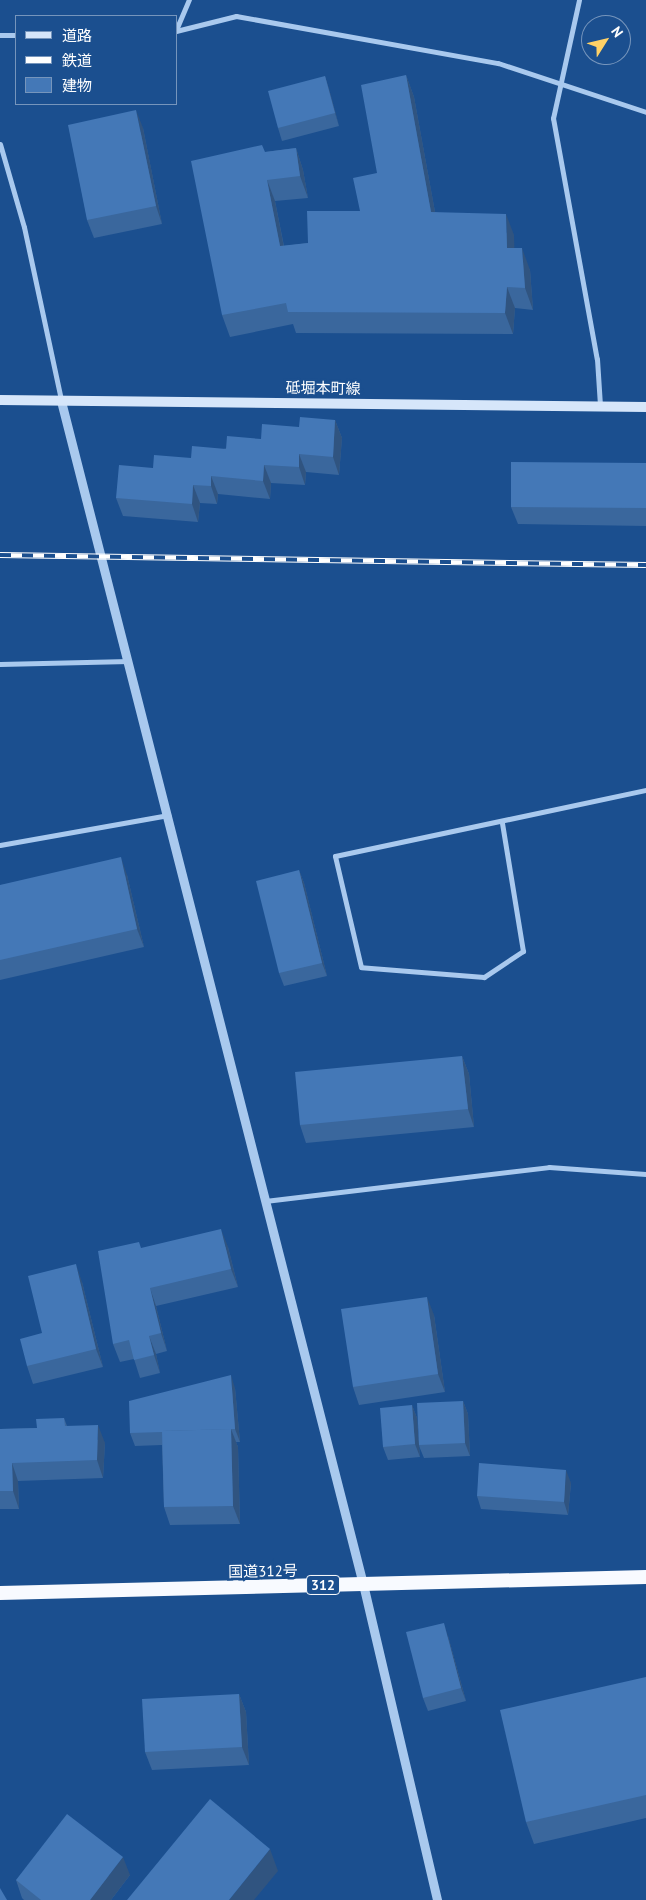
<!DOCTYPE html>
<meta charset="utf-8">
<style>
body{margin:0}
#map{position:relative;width:646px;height:1900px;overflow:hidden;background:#1b4f8f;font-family:"PT Sans","Noto Sans JP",sans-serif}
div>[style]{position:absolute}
.minor>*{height:5px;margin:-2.5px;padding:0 2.5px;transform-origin:2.5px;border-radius:2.5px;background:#a9c9ee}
.tertiary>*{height:9px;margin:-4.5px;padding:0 4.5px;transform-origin:4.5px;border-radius:4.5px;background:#a9c9ee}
.secondary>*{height:10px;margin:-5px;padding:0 5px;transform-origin:5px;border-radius:5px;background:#d6e6fa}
.trunk>*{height:14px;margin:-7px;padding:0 7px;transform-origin:7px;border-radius:7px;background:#f8faff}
.rail>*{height:5.5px;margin-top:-2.75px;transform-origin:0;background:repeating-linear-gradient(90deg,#1b4f8f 0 11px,#fff 0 22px);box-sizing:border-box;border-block:1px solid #fff}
.wall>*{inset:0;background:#3a679d}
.shaded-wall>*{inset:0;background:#305480}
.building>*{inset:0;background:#4478b7}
span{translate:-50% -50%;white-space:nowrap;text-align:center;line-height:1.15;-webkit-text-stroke:5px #1b4f8f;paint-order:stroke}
.shield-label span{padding:1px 4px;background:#1b4f8f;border:1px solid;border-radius:4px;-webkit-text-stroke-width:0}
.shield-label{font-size:14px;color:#fff;font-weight:700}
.street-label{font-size:15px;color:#fff}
.legend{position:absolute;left:15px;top:15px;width:162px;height:90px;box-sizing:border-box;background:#1b4f8f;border:1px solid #7695bc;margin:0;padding:6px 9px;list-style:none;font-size:15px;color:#fff}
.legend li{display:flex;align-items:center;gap:10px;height:25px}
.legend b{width:25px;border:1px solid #7695bc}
.north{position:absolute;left:581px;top:15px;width:50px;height:50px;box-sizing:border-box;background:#1b4f8f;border:1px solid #7695bc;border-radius:50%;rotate:54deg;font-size:14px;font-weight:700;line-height:20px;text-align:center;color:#fff}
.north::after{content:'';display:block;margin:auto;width:18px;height:22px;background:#ffd166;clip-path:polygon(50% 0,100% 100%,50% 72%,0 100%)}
</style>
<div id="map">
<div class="minor">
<i style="left:579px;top:0;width:121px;rotate:102.4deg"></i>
<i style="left:553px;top:118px;width:245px;rotate:79.7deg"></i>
<i style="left:597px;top:359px;width:47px;rotate:86.3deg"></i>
<i style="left:176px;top:30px;width:33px;rotate:-67deg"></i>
<i style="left:176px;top:31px;width:62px;rotate:-14deg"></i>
<i style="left:236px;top:16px;width:266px;rotate:10.2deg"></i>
<i style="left:498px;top:63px;width:156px;rotate:18.3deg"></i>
<i style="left:0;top:35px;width:16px"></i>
<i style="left:0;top:144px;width:86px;rotate:73.9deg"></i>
<i style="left:24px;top:227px;width:177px;rotate:77.9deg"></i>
<i style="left:0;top:664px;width:129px;rotate:-1.3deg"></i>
<i style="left:502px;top:823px;width:130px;rotate:80.7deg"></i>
<i style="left:523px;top:951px;width:47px;rotate:146.3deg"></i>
<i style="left:484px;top:977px;width:123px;rotate:-175.4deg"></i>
<i style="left:361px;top:967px;width:114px;rotate:-103.2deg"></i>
<i style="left:335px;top:856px;width:318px;rotate:-12deg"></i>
<i style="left:0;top:845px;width:171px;rotate:-10.1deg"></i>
<i style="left:265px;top:1201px;width:286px;rotate:-6.8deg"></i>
<i style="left:549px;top:1167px;width:97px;rotate:4.1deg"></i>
</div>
<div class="tertiary">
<i style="left:61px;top:401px;width:1221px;rotate:75.68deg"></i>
<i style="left:363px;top:1584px;width:325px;rotate:76.8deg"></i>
</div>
<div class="secondary">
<i style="left:0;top:400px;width:646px;rotate:0.62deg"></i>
</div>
<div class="trunk">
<i style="left:0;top:1593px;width:646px;rotate:-1.42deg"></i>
</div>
<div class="rail">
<i style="left:0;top:555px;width:646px;rotate:0.89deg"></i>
</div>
<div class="wall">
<i style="clip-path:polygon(406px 75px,414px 97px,435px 212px,514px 235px,514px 248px,530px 270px,533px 310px,515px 308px,513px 334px,296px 333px,293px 324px,230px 337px,222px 315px,265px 152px,296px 148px,303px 170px,308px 198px,275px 201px,284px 246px,308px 243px,360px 211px,377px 173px)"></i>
<i style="clip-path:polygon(325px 76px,329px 89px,339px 126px,282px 141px,278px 128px)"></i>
<i style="clip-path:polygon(143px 128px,162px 224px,94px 238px,87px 220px)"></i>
<i style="clip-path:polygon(335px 420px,342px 438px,339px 475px,306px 472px,305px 485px,271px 483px,270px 499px,218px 494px,217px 504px,200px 503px,198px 522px,123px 516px,116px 498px,153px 468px,261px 439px,299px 427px)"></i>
<i style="clip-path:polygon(646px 463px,646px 526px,518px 524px,511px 507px)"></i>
<i style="clip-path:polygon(299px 870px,304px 883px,327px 976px,284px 986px,279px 973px)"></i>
<i style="clip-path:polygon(127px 875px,144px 947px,0 980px,0 885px)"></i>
<i style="clip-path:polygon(462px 1056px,469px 1074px,474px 1127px,306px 1143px,300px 1125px)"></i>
<i style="clip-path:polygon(228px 1247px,238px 1287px,156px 1306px,167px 1351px,156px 1354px,160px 1373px,140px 1378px,134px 1359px,120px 1362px,113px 1344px,141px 1248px)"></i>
<i style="clip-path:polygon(82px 1282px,103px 1367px,33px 1384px,27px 1366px,42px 1333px)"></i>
<i style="clip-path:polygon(434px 1315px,445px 1392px,359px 1405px,353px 1387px)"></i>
<i style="clip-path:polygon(235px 1388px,240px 1442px,236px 1442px,238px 1447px,240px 1524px,170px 1525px,164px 1507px,162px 1445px,135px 1446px,130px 1433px)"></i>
<i style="clip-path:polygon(463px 1401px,468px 1414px,470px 1456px,424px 1458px,419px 1446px,420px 1457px,388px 1460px,383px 1447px,412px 1405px,417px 1418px,419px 1444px)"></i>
<i style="clip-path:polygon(64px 1418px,67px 1426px,105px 1443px,103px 1478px,18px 1481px,19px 1509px,0 1509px,0 1429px,37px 1428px)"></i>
<i style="clip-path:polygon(571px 1483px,568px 1515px,481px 1509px,477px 1496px)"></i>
<i style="clip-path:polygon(448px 1636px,466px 1701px,428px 1711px,423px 1698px)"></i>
<i style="clip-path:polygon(646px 1677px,646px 1818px,534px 1844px,526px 1822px)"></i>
<i style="clip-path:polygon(239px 1694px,246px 1712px,249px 1765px,152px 1770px,145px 1752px)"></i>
<i style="clip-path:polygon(130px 1875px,111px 1900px,24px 1900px,22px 1898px,16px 1880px)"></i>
</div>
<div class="shaded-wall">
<i style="clip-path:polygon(406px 75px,414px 97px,439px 234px,431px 212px)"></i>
<i style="clip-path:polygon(325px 76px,329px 89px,339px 126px,335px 113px)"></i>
<i style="clip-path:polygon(136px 110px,143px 128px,162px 224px,156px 206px)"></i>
<i style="clip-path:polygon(296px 148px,303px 170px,308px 198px,300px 176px)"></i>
<i style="clip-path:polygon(267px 180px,275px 201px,288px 268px,280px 246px)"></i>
<i style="clip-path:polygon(506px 214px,514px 235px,515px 270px,507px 248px)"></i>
<i style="clip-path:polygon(522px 248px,530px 270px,533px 310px,525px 288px)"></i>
<i style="clip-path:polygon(507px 287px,515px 308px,513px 334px,505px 313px)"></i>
<i style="clip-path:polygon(335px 420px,342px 438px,339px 475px,333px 457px)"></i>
<i style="clip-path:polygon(299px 454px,306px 472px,305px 485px,299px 467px)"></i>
<i style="clip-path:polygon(264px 465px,271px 483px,270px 499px,263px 481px)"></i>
<i style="clip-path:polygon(211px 476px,218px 494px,217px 504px,211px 486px)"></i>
<i style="clip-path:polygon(193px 485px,200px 503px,198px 522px,192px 504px)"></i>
<i style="clip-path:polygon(121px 857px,127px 875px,144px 947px,137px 929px)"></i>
<i style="clip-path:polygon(299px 870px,304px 883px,327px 976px,322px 963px)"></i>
<i style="clip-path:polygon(462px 1056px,469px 1074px,474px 1127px,468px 1109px)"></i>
<i style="clip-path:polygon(221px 1229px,228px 1247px,238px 1287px,231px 1269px)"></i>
<i style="clip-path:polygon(76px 1264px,82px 1282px,103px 1367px,96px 1349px)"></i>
<i style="clip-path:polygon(150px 1288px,156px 1306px,167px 1351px,161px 1333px)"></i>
<i style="clip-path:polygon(427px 1297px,434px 1315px,445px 1392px,438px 1374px)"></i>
<i style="clip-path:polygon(149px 1336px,156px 1354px,160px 1373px,154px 1355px)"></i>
<i style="clip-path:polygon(231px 1375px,235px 1388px,240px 1442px,235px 1429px)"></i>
<i style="clip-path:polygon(463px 1401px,468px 1414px,470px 1456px,465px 1443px)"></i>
<i style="clip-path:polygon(412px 1405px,417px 1418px,420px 1457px,415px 1444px)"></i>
<i style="clip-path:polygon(98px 1425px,105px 1443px,103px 1478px,97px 1460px)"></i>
<i style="clip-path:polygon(231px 1429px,238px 1447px,240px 1524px,233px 1506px)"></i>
<i style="clip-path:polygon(12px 1463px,18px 1481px,19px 1509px,13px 1491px)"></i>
<i style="clip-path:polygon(566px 1470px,571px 1483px,568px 1515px,564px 1502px)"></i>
<i style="clip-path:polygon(444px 1623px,448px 1636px,466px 1701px,461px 1688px)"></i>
<i style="clip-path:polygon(239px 1694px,246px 1712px,249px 1765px,242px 1747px)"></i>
<i style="clip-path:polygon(270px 1849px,278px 1871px,254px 1900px,229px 1900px)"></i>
<i style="clip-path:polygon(123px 1857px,130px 1875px,111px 1900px,90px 1900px)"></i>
</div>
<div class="building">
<i style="clip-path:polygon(406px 75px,431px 212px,506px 214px,507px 248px,522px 248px,525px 288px,507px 287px,505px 313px,288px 312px,286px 303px,222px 315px,191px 161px,262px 145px,265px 152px,296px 148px,300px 176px,267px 180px,280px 246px,308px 243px,307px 211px,360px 211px,353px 178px,377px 173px,361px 85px)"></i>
<i style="clip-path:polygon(325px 76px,335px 113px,278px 128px,268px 91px)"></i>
<i style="clip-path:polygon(136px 110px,156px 206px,87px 220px,68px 125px)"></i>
<i style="clip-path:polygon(300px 417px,335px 420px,333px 457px,299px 454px,299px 467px,264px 465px,263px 481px,211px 476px,211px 486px,193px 485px,192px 504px,116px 498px,119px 465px,153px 468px,154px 455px,191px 458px,192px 446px,226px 449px,227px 436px,261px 439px,262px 424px,299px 427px)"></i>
<i style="clip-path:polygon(511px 462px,646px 463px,646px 508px,511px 507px)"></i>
<i style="clip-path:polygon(121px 857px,137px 929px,0 960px,0 885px)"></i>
<i style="clip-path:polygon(299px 870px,322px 963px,279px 973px,256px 881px)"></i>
<i style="clip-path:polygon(462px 1056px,468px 1109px,300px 1125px,295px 1072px)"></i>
<i style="clip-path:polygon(221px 1229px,231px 1269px,150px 1288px,161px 1333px,149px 1336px,154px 1355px,134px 1360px,129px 1340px,113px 1344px,98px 1251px,139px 1242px,141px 1248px)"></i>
<i style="clip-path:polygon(76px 1264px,96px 1349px,27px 1366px,20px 1339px,42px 1333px,28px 1276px)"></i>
<i style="clip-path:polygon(427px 1297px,438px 1374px,353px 1387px,341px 1309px)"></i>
<i style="clip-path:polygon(231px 1375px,235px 1429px,162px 1431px,162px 1432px,130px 1433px,129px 1401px)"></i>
<i style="clip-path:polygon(463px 1401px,465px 1443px,419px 1445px,417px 1403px)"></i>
<i style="clip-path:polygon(412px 1405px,415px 1444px,383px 1447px,380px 1408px)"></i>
<i style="clip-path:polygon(64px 1418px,65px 1426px,98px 1425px,97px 1460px,12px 1463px,13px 1491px,0 1491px,0 1429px,37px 1428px,36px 1419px)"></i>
<i style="clip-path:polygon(231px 1429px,233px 1506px,164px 1507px,162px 1431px)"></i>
<i style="clip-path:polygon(479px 1463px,566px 1470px,564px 1502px,477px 1496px)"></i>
<i style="clip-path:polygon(444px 1623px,461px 1688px,423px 1698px,406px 1632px)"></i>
<i style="clip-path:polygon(646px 1677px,646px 1795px,526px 1822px,500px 1710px)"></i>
<i style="clip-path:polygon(239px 1694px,242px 1747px,145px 1752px,142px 1699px)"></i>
<i style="clip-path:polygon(210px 1799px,270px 1849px,229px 1900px,127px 1900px)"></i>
<i style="clip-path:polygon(67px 1814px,123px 1857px,90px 1900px,41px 1900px,16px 1880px)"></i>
<i style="clip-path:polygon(0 1888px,7px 1900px,0 1900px)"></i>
</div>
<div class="shield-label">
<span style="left:323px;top:1585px">312</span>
</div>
<div class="street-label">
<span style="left:323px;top:388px;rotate:1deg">砥堀本町線</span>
<span style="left:263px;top:1571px;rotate:-1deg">国道312号</span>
</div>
<ul class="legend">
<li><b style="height:6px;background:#d6e6fa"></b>道路</li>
<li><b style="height:6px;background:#fff"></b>鉄道</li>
<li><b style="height:14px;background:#4478b7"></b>建物</li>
</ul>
<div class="north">N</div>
</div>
